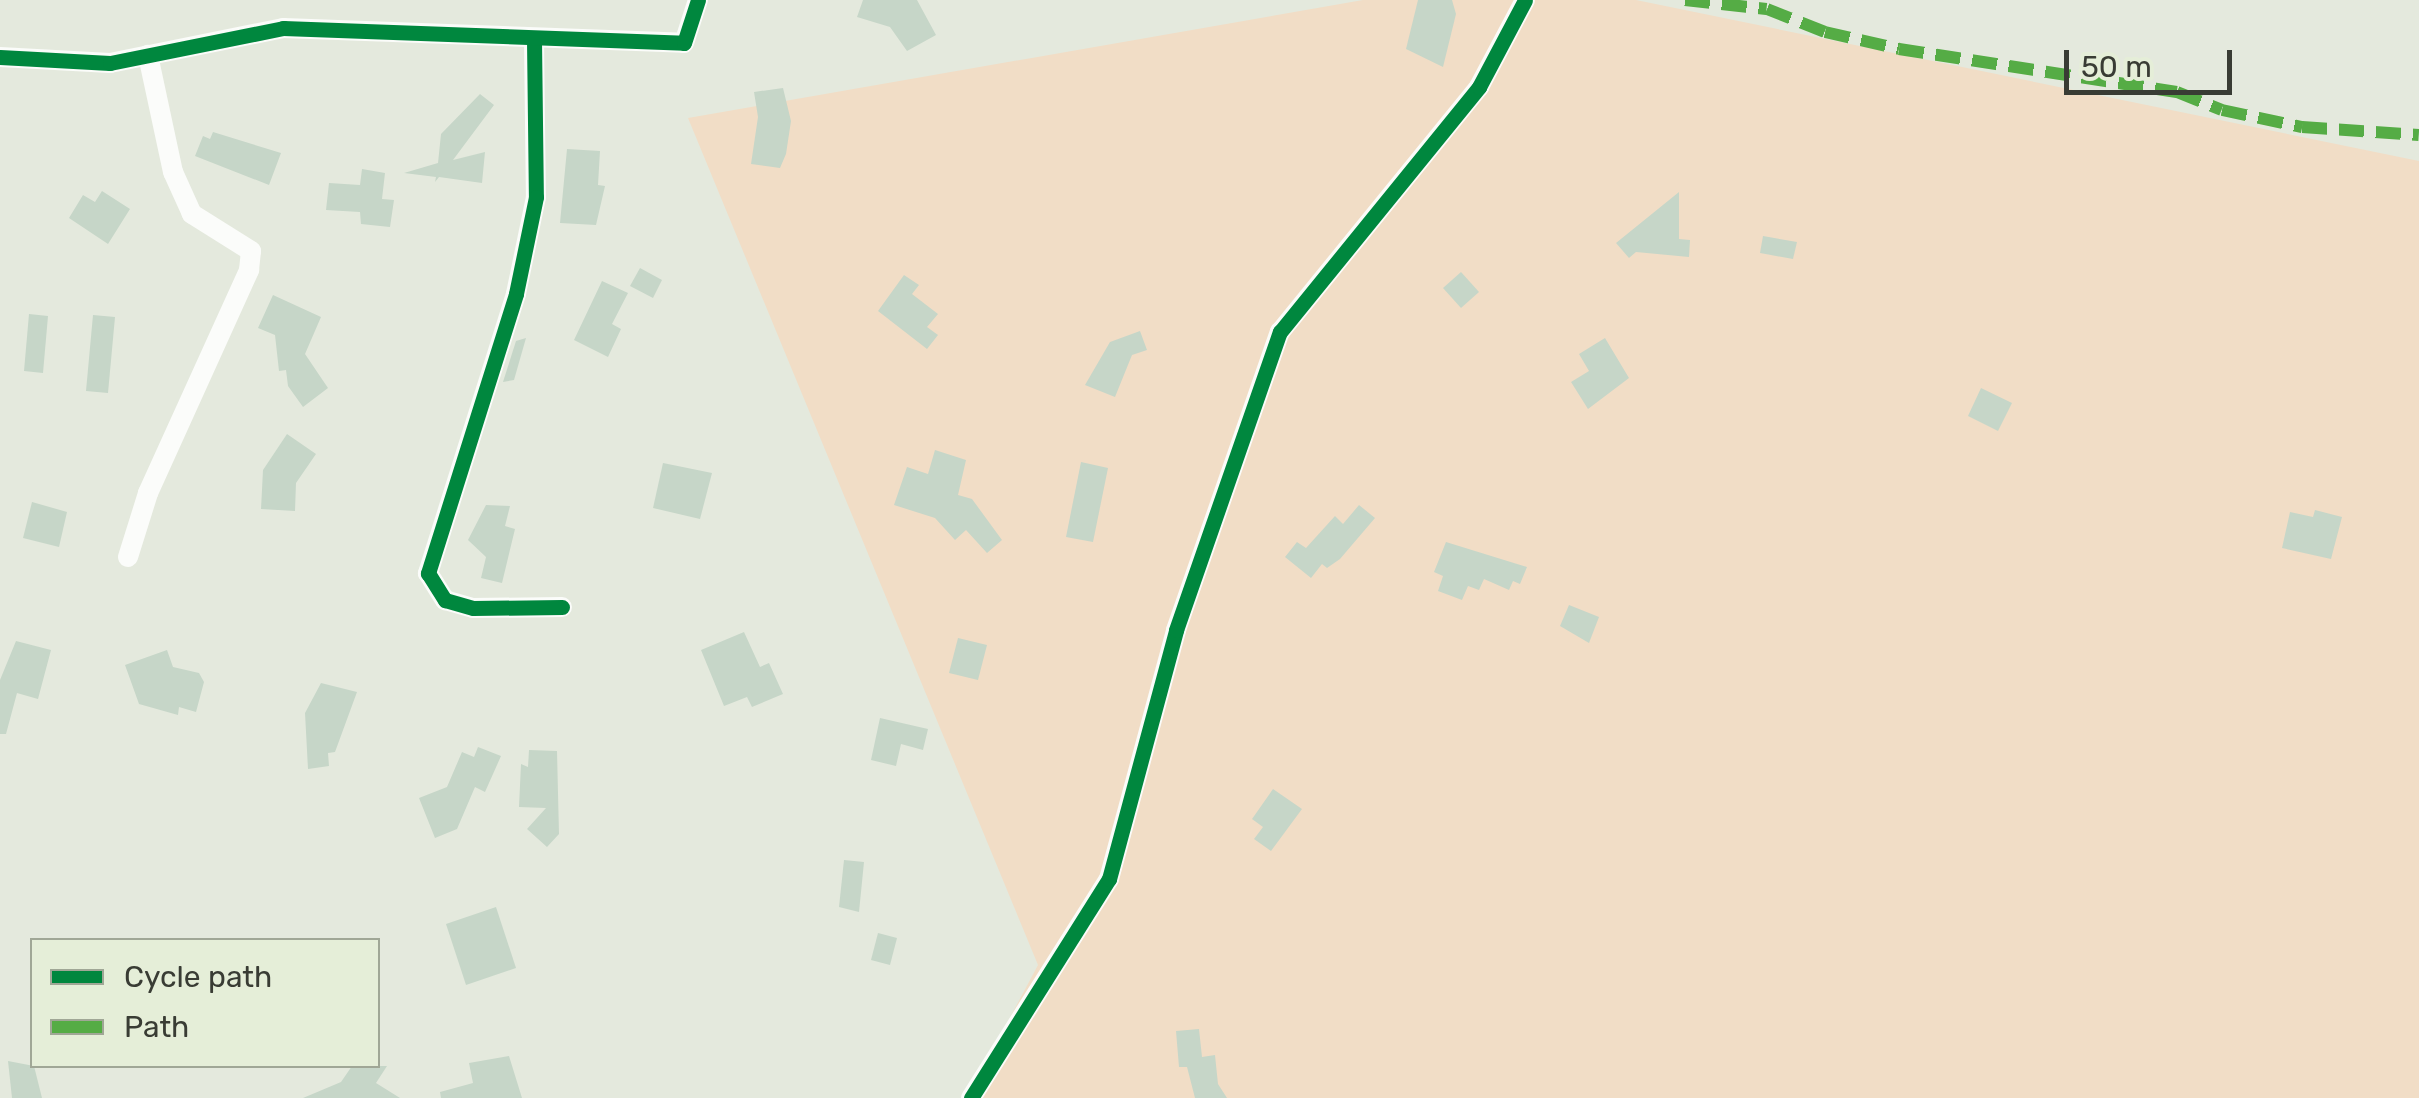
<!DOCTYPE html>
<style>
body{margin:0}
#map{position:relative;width:2419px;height:1098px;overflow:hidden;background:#e4e9dd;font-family:Rubik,sans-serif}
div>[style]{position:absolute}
.green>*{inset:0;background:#f1ddc6}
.building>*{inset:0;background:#c6d6c8}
.minor>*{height:20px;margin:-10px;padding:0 10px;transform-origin:10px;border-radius:10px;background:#fbfcfa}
.quiet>*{height:12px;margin-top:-6px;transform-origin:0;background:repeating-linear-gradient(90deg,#55ac45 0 25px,transparent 0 37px)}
.cycleway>*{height:15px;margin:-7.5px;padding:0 7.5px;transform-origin:7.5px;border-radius:7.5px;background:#00873e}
span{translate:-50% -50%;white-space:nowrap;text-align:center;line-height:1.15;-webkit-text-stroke:8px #e5eed8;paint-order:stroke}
.legend{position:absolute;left:30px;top:938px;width:350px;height:130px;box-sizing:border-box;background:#e5eed8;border:2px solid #a0a796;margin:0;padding:12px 18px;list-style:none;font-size:30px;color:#393c34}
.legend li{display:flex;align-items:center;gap:20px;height:50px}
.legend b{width:50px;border:2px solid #a0a796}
.scale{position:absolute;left:2064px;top:50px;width:168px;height:45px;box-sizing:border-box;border:5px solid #393c34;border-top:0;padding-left:12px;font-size:30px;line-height:35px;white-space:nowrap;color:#393c34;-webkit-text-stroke:8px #e5eed8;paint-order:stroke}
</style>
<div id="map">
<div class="green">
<i style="clip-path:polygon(1363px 0,1636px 0,2419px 161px,2419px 1098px,967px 1098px,1038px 965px,688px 118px)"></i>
</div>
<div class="building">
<i style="clip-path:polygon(863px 0,917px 0,936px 35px,907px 51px,890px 27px,857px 17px)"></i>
<i style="clip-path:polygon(1418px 0,1452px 0,1456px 14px,1443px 67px,1406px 49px)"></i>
<i style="clip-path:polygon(783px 88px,791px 121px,786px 154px,780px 168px,751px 164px,758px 117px,754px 92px)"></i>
<i style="clip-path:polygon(480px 94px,494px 105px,453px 160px,485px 152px,482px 183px,439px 177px,435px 182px,436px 177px,404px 173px,438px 163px,441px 134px)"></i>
<i style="clip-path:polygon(213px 132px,281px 153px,269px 185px,195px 156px,203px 136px,210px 139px)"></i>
<i style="clip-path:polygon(567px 149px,600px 151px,598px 185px,605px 186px,596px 225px,560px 223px)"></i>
<i style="clip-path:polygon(362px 169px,385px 173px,382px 199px,394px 200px,390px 227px,361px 224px,360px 212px,326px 210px,329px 183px,360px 185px)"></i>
<i style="clip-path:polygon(102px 191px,130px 209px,108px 244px,69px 218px,83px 195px,95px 202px)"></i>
<i style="clip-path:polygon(1679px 192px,1679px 239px,1690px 240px,1689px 257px,1636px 252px,1629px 258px,1616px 243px)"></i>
<i style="clip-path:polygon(1763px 236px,1797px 242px,1793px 259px,1760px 253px)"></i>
<i style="clip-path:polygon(640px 268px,662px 280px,653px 298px,630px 286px)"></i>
<i style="clip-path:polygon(1461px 272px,1479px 292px,1461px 308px,1443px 288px)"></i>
<i style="clip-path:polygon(904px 275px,919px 285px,912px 294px,938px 314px,927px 327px,938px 335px,927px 349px,878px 311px)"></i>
<i style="clip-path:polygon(602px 281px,628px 293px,612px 324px,621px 329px,608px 357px,574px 340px)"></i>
<i style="clip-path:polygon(273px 295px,321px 317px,305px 354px,328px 388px,303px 407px,288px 386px,286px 370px,279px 371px,275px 335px,258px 328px)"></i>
<i style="clip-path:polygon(29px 314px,48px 316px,43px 373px,24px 371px)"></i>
<i style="clip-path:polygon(93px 315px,115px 317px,108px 393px,86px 391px)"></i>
<i style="clip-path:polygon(1140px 331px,1147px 350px,1132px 355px,1115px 397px,1085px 385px,1110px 342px)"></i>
<i style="clip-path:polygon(526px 338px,514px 380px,503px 382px,516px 341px)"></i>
<i style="clip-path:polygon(1605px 338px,1629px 378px,1588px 409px,1571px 382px,1589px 371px,1579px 354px)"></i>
<i style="clip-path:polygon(1981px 388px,2012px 403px,1998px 431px,1968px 416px)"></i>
<i style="clip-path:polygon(287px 434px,316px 454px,296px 483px,295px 511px,261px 509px,263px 470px)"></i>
<i style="clip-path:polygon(935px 450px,966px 460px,958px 495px,972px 499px,1002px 540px,987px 553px,966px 530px,955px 540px,935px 518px,894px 505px,907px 467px,928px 474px)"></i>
<i style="clip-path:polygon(1081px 462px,1108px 468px,1093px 542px,1066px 537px)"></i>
<i style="clip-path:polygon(663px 463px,712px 473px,700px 519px,653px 508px)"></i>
<i style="clip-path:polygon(32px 502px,67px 512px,59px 547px,23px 538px)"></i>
<i style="clip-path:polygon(486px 505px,510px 506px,505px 526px,515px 529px,502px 583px,481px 578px,486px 557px,468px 540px)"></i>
<i style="clip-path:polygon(1359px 505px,1375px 518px,1340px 559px,1327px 568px,1322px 564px,1311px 578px,1285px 557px,1297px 542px,1306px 548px,1335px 516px,1343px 524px)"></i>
<i style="clip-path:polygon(2315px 510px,2342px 517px,2331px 559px,2282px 548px,2290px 512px,2313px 517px)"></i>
<i style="clip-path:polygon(1446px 542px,1527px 567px,1520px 584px,1513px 581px,1509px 590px,1484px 579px,1479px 590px,1468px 586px,1462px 600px,1438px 591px,1443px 576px,1434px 572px)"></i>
<i style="clip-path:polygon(1569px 605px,1599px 617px,1589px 643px,1560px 626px)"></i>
<i style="clip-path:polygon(744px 632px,760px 667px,769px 663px,783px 694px,752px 707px,747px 697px,724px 706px,701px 650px)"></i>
<i style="clip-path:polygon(958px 638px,987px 645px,978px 680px,949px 673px)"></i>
<i style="clip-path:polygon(16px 641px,51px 650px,38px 699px,17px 693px,6px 734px,0 734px,0 680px)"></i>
<i style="clip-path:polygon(167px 650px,173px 667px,199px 673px,204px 682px,196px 712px,179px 707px,178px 715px,139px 704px,125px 665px)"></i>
<i style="clip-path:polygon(321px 683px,357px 692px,335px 752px,328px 753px,329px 766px,308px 769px,305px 713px)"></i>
<i style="clip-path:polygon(880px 718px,928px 729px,923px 750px,901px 744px,896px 766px,871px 760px)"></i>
<i style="clip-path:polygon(478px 747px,501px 756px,485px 792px,475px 787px,457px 829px,435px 838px,419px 798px,447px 787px,462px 752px,474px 757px)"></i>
<i style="clip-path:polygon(529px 750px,557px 751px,559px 834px,547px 847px,527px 829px,546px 808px,519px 807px,521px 764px,528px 767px)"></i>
<i style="clip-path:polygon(1273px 789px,1302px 809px,1271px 851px,1254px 839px,1263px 827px,1252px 819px)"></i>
<i style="clip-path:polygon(844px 860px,864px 862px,859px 912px,839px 907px)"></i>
<i style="clip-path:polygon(496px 907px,516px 968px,466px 985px,446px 924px)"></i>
<i style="clip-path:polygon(878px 933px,897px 938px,890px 965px,871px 960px)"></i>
<i style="clip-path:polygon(1199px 1029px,1202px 1057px,1215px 1055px,1218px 1084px,1227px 1098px,1195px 1098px,1187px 1067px,1179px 1067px,1176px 1031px)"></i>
<i style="clip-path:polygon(509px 1056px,522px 1098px,441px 1098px,440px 1092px,473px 1083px,469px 1063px)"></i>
<i style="clip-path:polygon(8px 1061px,34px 1066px,42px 1098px,12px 1098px)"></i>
<i style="clip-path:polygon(352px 1066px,387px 1066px,376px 1083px,400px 1098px,303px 1098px,341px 1082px)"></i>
</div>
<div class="minor">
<i style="left:534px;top:40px;width:157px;rotate:89.3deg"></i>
<i style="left:536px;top:197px;width:99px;rotate:101.7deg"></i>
<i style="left:516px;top:294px;width:293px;rotate:107.5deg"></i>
<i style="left:428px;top:573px;width:32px;rotate:58deg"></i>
<i style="left:445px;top:600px;width:29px;rotate:16deg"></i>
<i style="left:473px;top:608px;width:89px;rotate:-0.6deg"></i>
<i style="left:0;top:57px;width:110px;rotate:3.1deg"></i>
<i style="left:110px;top:63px;width:177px;rotate:-11.4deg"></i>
<i style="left:283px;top:28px;width:401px;rotate:2.1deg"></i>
<i style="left:684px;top:43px;width:45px;rotate:-72deg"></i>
<i style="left:128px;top:557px;width:67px;rotate:-72.6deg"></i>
<i style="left:148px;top:493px;width:245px;rotate:-65.6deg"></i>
<i style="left:249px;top:270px;width:19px;rotate:-84deg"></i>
<i style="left:251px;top:251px;width:70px;rotate:-147.9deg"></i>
<i style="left:192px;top:214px;width:46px;rotate:-114.3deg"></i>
<i style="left:173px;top:172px;width:120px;rotate:-102.1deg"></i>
<i style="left:971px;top:1098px;width:259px;rotate:-57.8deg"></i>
<i style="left:1109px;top:879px;width:258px;rotate:-74.9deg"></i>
<i style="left:1176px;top:630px;width:316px;rotate:-70.8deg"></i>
<i style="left:1280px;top:332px;width:316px;rotate:-50.9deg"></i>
<i style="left:1479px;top:87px;width:98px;rotate:-62.1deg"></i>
</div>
<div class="quiet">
<i style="left:1685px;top:0;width:82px;rotate:6.3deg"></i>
<i style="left:1767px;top:9px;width:62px;rotate:21.6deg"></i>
<i style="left:1825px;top:32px;width:76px;rotate:12.9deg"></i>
<i style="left:1899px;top:49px;width:281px;rotate:8.8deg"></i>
<i style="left:2177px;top:92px;width:48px;rotate:21.8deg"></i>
<i style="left:2222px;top:110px;width:82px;rotate:12deg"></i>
<i style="left:2302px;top:127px;width:117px;rotate:3.9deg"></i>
</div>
<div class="cycleway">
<i style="left:534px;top:40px;width:157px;rotate:89.3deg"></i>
<i style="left:536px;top:197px;width:99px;rotate:101.7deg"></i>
<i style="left:516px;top:294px;width:293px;rotate:107.5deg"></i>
<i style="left:428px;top:573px;width:32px;rotate:58deg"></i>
<i style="left:445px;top:600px;width:29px;rotate:16deg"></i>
<i style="left:473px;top:608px;width:89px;rotate:-0.6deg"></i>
<i style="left:0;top:57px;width:110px;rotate:3.1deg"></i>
<i style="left:110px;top:63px;width:177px;rotate:-11.4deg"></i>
<i style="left:283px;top:28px;width:401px;rotate:2.1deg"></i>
<i style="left:684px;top:43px;width:45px;rotate:-72deg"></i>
<i style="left:971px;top:1098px;width:259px;rotate:-57.8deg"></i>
<i style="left:1109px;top:879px;width:258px;rotate:-74.9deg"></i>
<i style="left:1176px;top:630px;width:316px;rotate:-70.8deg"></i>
<i style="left:1280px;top:332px;width:316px;rotate:-50.9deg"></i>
<i style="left:1479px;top:87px;width:98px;rotate:-62.1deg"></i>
</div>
<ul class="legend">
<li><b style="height:12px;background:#00873e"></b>Cycle path</li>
<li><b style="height:12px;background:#55ac45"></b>Path</li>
</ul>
<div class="scale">50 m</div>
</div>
